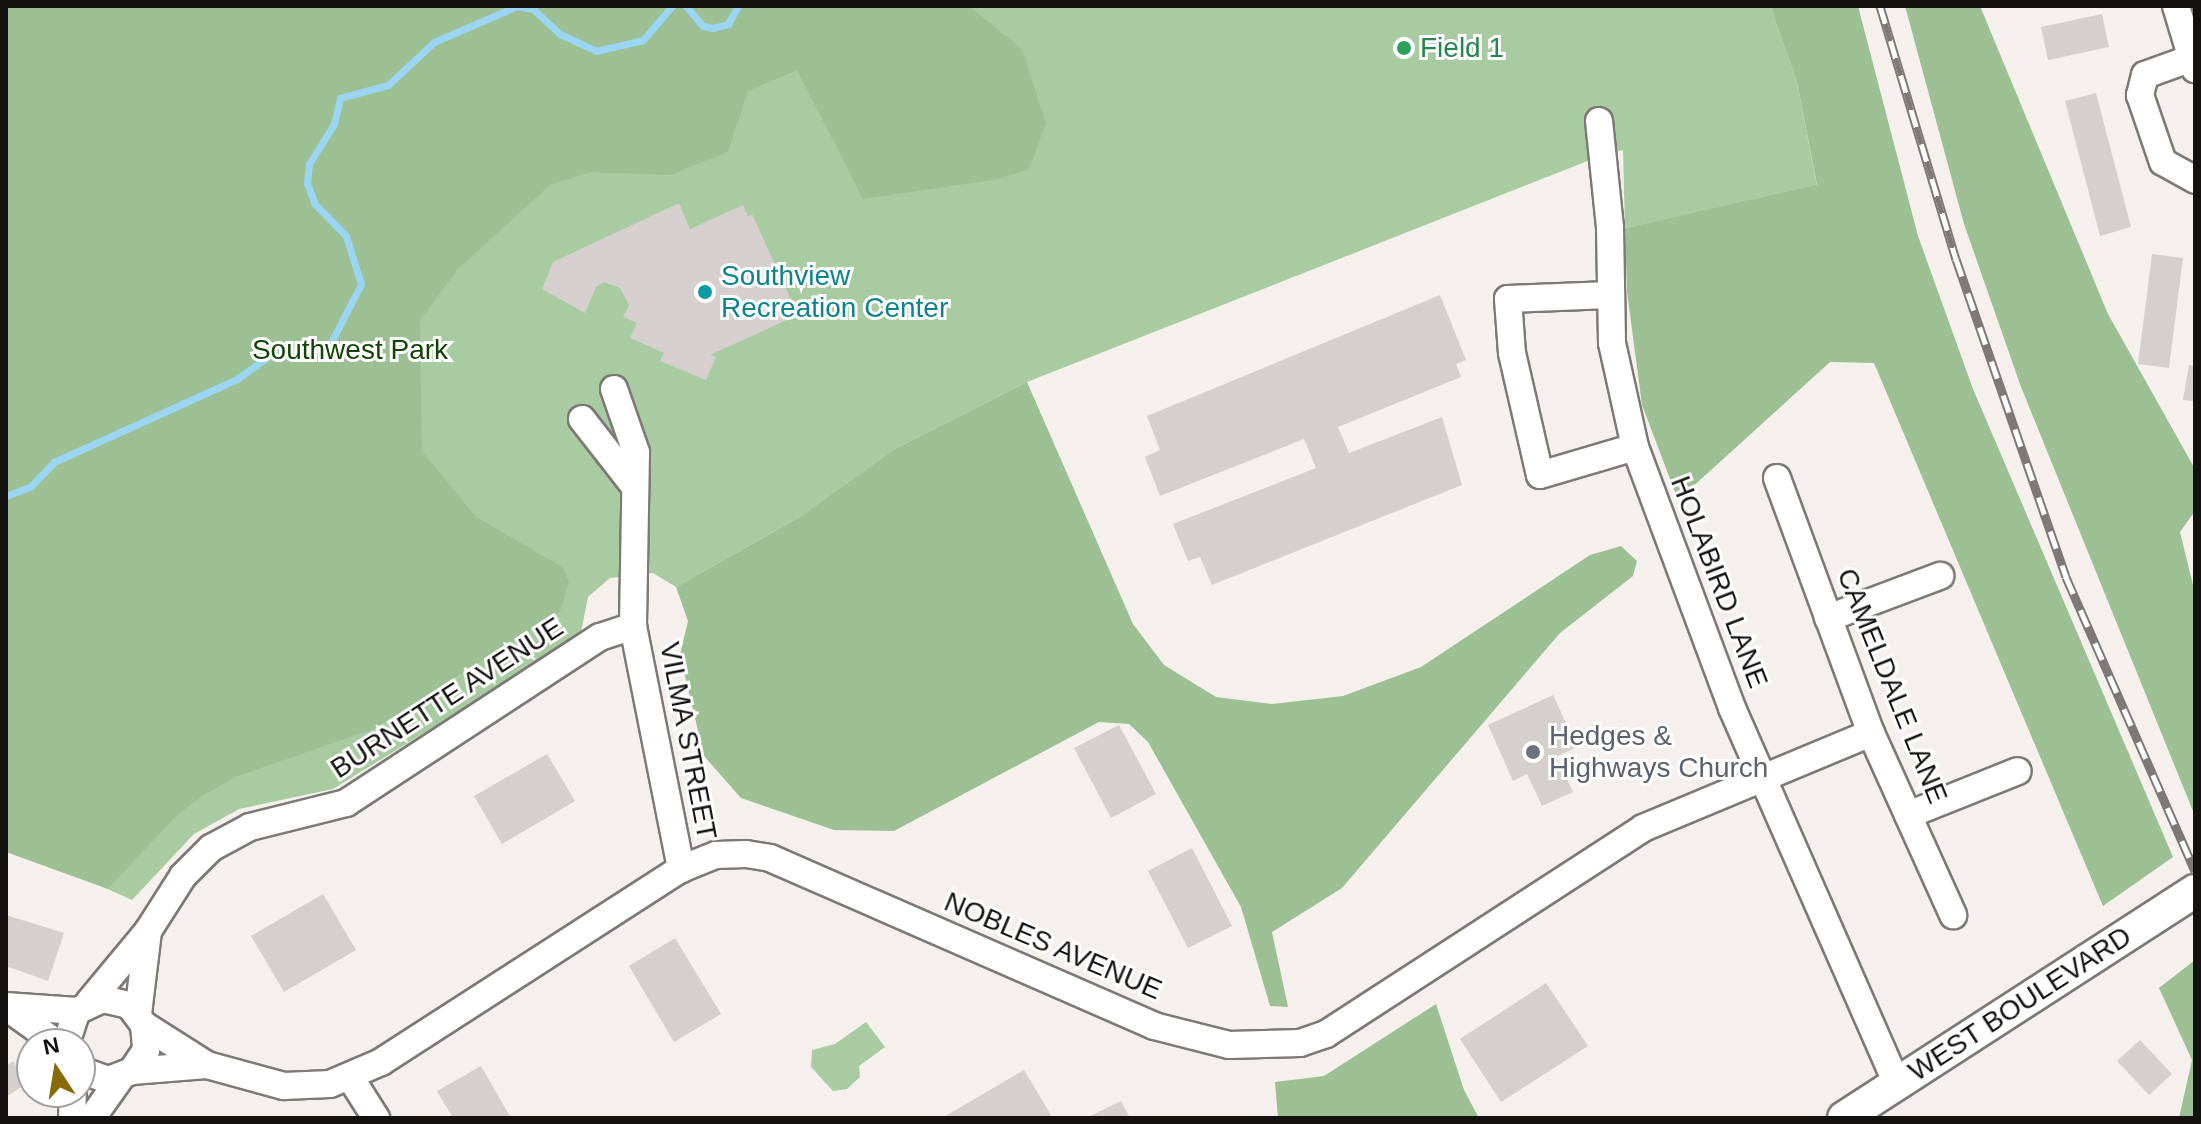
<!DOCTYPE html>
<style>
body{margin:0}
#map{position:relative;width:2201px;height:1124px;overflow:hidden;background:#f5f0ec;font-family:Helvetica,sans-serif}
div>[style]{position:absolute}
.green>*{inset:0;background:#a8cba1}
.forest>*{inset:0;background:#9cc094}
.stream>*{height:7px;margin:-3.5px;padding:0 3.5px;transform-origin:3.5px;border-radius:3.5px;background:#9ad6f3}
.building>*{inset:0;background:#d5cfcd}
.roads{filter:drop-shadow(2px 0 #7d7975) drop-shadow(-2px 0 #7d7975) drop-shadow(0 2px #7d7975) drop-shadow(0 -2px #7d7975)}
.minor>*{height:26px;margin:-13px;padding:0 13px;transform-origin:13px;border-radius:13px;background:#fff}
.major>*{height:32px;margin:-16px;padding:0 16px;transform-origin:16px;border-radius:16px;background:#fff}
.rail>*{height:9px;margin-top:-4.5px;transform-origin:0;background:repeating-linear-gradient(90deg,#fff 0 18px,#7d7977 0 36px);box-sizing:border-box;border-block:2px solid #7d7977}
.dots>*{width:22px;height:22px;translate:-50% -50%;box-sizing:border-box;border:4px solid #fff;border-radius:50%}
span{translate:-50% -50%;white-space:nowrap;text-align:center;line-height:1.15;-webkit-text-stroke:6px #fff;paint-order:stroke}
.leisure-label{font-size:28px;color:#27864d}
.left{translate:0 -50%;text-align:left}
.culture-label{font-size:28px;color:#0d838f}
.park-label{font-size:28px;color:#134406}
.street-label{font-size:28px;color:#141211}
.worship-label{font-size:28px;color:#5b616d}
.frame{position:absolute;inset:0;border:8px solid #141211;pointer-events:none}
.north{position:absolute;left:16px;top:1028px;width:80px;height:80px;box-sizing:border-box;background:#fff;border:2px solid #a1a0a0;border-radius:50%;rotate:348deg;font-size:22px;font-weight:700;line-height:32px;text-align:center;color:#141211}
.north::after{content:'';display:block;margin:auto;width:28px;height:36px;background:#886a08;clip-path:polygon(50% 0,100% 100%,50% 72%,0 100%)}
</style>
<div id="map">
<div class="green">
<i style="clip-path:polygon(6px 6px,1770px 6px,1797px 82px,1817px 186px,1625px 228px,1623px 150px,1608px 153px,1027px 382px,893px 450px,798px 518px,676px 587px,653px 573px,610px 578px,588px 597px,580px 637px,333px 789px,239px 809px,194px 834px,132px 900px,6px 843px)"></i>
<i style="clip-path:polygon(866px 1022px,885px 1047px,859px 1066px,860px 1077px,847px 1089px,833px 1091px,811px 1067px,812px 1050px,835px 1044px)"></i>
</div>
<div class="forest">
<i style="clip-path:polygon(6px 6px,969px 6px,1022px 49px,1046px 123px,1029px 169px,999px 179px,863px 199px,797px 70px,748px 91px,728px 152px,670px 175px,590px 172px,550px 185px,458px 269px,420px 320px,422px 451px,476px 517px,562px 567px,569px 581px,560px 612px,373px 729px,235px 777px,204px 795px,177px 815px,108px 889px,6px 852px)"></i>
<i style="clip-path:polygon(1770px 6px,1858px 6px,1918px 236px,1973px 389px,2173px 857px,2103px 906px,1874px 363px,1830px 362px,1678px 500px,1642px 405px,1627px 292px,1625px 228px,1817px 185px,1797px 82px)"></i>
<i style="clip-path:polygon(1905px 6px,1980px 6px,2108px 314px,2195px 469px,2195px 511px,2180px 532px,2195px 593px,2195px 816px,2021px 387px,1964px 224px)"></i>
<i style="clip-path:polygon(1027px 382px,1133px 624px,1164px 665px,1216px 697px,1272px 704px,1343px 696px,1421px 667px,1590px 555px,1621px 546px,1637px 561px,1633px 576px,1560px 633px,1342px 888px,1272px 932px,1288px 1007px,1270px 1006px,1241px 907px,1148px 742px,1129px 724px,1099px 722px,894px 831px,834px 830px,741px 798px,704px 756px,680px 655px,688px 621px,676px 587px,798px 518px,893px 450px)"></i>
<i style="clip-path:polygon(2195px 960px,2195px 1118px,2179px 1118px,2192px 1060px,2159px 988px)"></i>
<i style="clip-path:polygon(1436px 1004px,1464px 1090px,1479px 1118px,1278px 1118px,1275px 1082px,1324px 1076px)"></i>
</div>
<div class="stream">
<i style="left:686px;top:6px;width:26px;rotate:50deg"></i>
<i style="left:703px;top:26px;width:10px;rotate:11deg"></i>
<i style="left:713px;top:28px;width:16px;rotate:-15deg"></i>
<i style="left:728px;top:24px;width:21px;rotate:-61deg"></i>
<i style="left:6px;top:496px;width:26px;rotate:-21deg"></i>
<i style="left:30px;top:487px;width:35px;rotate:-46deg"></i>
<i style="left:54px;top:462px;width:201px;rotate:-24.4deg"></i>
<i style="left:237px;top:379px;width:44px;rotate:-35.8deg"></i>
<i style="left:273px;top:353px;width:54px;rotate:-3.2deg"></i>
<i style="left:327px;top:350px;width:74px;rotate:-62.7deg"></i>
<i style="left:361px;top:284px;width:50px;rotate:-107.4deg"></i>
<i style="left:346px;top:236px;width:45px;rotate:-134.1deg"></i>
<i style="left:315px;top:204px;width:22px;rotate:-111deg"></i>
<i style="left:307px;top:183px;width:19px;rotate:-84deg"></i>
<i style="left:309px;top:164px;width:47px;rotate:-58deg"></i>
<i style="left:334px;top:124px;width:27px;rotate:-77deg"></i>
<i style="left:340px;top:98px;width:50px;rotate:-15.2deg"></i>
<i style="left:388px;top:85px;width:63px;rotate:-43.1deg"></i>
<i style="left:434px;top:42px;width:90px;rotate:-23.4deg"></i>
<i style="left:517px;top:6px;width:16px;rotate:11deg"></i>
<i style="left:533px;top:9px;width:37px;rotate:43deg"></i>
<i style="left:560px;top:34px;width:40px;rotate:25deg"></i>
<i style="left:596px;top:51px;width:48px;rotate:-13.2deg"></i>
<i style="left:643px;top:40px;width:45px;rotate:-49.5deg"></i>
</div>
<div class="building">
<i style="clip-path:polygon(2102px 14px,2109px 47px,2048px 60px,2041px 27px)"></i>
<i style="clip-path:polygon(2096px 93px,2131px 227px,2100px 236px,2065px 101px)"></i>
<i style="clip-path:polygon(679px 203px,690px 229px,743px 205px,748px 216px,752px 214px,798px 315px,710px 355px,716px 357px,706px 380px,660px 361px,664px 353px,630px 338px,637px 323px,623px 317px,629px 305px,620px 288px,604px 282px,596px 287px,585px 313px,542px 289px,553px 262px)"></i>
<i style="clip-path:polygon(2152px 254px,2183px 258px,2169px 368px,2138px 364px)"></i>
<i style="clip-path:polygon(1440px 295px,1466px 360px,1456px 364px,1461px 377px,1338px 427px,1349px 453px,1442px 417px,1462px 485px,1212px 585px,1200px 557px,1188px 561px,1173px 524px,1316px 468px,1304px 439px,1160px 496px,1145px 457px,1160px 450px,1147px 416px)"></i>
<i style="clip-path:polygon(2189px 365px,2195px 366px,2195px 401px,2183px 400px)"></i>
<i style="clip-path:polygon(1553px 695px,1577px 747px,1556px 757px,1573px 792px,1542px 806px,1527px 774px,1513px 781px,1488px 725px)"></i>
<i style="clip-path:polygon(1119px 725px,1156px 794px,1111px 818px,1074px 748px)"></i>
<i style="clip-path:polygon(547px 754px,575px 801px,502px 844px,474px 796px)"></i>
<i style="clip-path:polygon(1192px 848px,1232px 926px,1188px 948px,1148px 871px)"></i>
<i style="clip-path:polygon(323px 894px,356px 950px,284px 992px,251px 936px)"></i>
<i style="clip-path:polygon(6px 915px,64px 933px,48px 981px,6px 966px)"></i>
<i style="clip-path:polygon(675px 938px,721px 1014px,674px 1042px,629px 966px)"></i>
<i style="clip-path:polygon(1546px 983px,1588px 1046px,1501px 1102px,1460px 1039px)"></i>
<i style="clip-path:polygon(2140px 1040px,2172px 1074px,2149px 1095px,2117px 1061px)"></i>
<i style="clip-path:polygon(13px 1061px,27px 1083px,6px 1097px,6px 1066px)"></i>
<i style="clip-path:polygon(481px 1066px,511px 1118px,453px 1118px,437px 1091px)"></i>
<i style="clip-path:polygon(1024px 1070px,1051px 1115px,1047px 1118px,942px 1118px)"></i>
<i style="clip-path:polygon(1121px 1101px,1130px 1118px,1086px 1118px)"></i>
</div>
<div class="roads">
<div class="minor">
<i style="left:2176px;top:6px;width:66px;rotate:73.2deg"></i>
<i style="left:2192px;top:58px;width:50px;rotate:160.1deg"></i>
<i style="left:2145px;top:75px;width:21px;rotate:104deg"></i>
<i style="left:2140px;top:95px;width:71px;rotate:71.1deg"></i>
<i style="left:2163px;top:162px;width:37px;rotate:29deg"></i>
<i style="left:1599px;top:121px;width:107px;rotate:84.1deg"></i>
<i style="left:1610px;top:227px;width:116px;rotate:89deg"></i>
<i style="left:1612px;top:343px;width:107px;rotate:77.5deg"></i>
<i style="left:1635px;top:447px;width:278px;rotate:69.6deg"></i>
<i style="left:1732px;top:708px;width:410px;rotate:66.3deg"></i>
<i style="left:1610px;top:295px;width:102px;rotate:177.8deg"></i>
<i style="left:1508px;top:299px;width:54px;rotate:85.8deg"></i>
<i style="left:1512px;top:353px;width:125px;rotate:77.1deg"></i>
<i style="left:1540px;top:475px;width:99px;rotate:-16.4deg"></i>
<i style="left:614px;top:389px;width:67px;rotate:70.8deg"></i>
<i style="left:636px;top:452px;width:174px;rotate:91deg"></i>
<i style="left:633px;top:626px;width:248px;rotate:78.8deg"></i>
<i style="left:582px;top:419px;width:86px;rotate:52.1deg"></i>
<i style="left:1777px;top:478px;width:272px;rotate:69.8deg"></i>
<i style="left:1871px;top:733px;width:200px;rotate:65.7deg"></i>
<i style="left:1828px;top:618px;width:120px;rotate:-20.6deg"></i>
<i style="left:1908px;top:815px;width:118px;rotate:-21.8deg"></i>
<i style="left:89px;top:1002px;width:92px;rotate:-50.3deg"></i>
<i style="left:148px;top:931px;width:65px;rotate:-57.5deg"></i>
<i style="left:183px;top:876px;width:40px;rotate:-45deg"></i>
<i style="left:211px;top:848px;width:44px;rotate:-28.3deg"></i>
<i style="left:250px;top:827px;width:99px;rotate:-14deg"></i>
<i style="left:346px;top:803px;width:303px;rotate:-33.2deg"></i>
<i style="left:600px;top:637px;width:35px;rotate:-18deg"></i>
<i style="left:6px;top:1006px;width:71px;rotate:4deg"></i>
<i style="left:6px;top:1007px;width:64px;rotate:35.4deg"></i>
<i style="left:138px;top:1014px;width:84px;rotate:-83.1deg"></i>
<i style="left:144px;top:1025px;width:75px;rotate:32.4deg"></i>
<i style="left:207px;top:1065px;width:80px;rotate:15.3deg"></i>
<i style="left:284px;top:1086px;width:46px;rotate:-2.5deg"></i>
<i style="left:330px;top:1084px;width:56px;rotate:-23.3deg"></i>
<i style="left:381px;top:1062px;width:357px;rotate:-32.8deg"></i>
<i style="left:681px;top:869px;width:38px;rotate:-22deg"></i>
<i style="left:716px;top:855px;width:30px;rotate:-2deg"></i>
<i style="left:746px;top:854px;width:24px;rotate:9deg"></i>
<i style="left:770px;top:858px;width:419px;rotate:23.6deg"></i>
<i style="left:1154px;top:1026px;width:77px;rotate:14.2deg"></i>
<i style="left:1229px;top:1045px;width:71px;rotate:-1.6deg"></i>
<i style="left:1300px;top:1043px;width:28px;rotate:-19deg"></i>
<i style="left:1326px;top:1034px;width:378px;rotate:-33deg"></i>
<i style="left:1643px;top:828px;width:247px;rotate:-22.6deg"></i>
<i style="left:66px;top:1044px;width:35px;rotate:-72deg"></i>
<i style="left:77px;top:1011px;width:29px;rotate:-25deg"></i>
<i style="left:103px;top:999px;width:27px;rotate:13deg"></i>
<i style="left:129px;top:1005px;width:25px;rotate:53deg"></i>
<i style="left:144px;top:1025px;width:25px;rotate:85deg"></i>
<i style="left:146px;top:1050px;width:25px;rotate:124deg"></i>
<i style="left:132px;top:1071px;width:26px;rotate:159deg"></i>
<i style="left:108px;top:1080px;width:30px;rotate:-160deg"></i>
<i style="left:132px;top:1071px;width:75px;rotate:-4.6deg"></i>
<i style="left:350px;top:1077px;width:49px;rotate:57.6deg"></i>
<i style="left:72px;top:1118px;width:26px;rotate:-88deg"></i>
<i style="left:92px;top:1118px;width:50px;rotate:-54.7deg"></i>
</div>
<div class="major">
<i style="left:1844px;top:1118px;width:418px;rotate:-32.9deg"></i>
</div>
</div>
<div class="rail">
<i style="left:1880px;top:6px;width:264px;rotate:73.3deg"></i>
<i style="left:1956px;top:259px;width:336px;rotate:70.9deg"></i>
<i style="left:2066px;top:577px;width:321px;rotate:66.3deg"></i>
</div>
<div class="dots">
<i style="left:1404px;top:48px;background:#2e9e5b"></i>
<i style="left:705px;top:292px;background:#0f9aa8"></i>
<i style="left:1533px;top:752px;background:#6b7280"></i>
</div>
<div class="leisure-label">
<span class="left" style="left:1420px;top:48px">Field 1</span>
</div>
<div class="culture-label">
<span class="left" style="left:721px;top:292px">Southview<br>Recreation Center</span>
</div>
<div class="park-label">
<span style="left:350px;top:350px">Southwest Park</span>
</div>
<div class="street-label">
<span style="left:1719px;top:582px;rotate:69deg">HOLABIRD LANE</span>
<span style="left:1892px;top:686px;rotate:68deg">CAMELDALE LANE</span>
<span style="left:447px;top:698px;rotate:-33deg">BURNETTE AVENUE</span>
<span style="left:688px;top:741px;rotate:79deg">VILMA STREET</span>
<span style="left:1053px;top:946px;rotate:23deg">NOBLES AVENUE</span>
<span style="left:2020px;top:1004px;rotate:-33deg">WEST BOULEVARD</span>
</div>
<div class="worship-label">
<span class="left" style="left:1549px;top:752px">Hedges &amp;<br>Highways Church</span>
</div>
<div class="frame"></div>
<div class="north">N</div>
</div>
